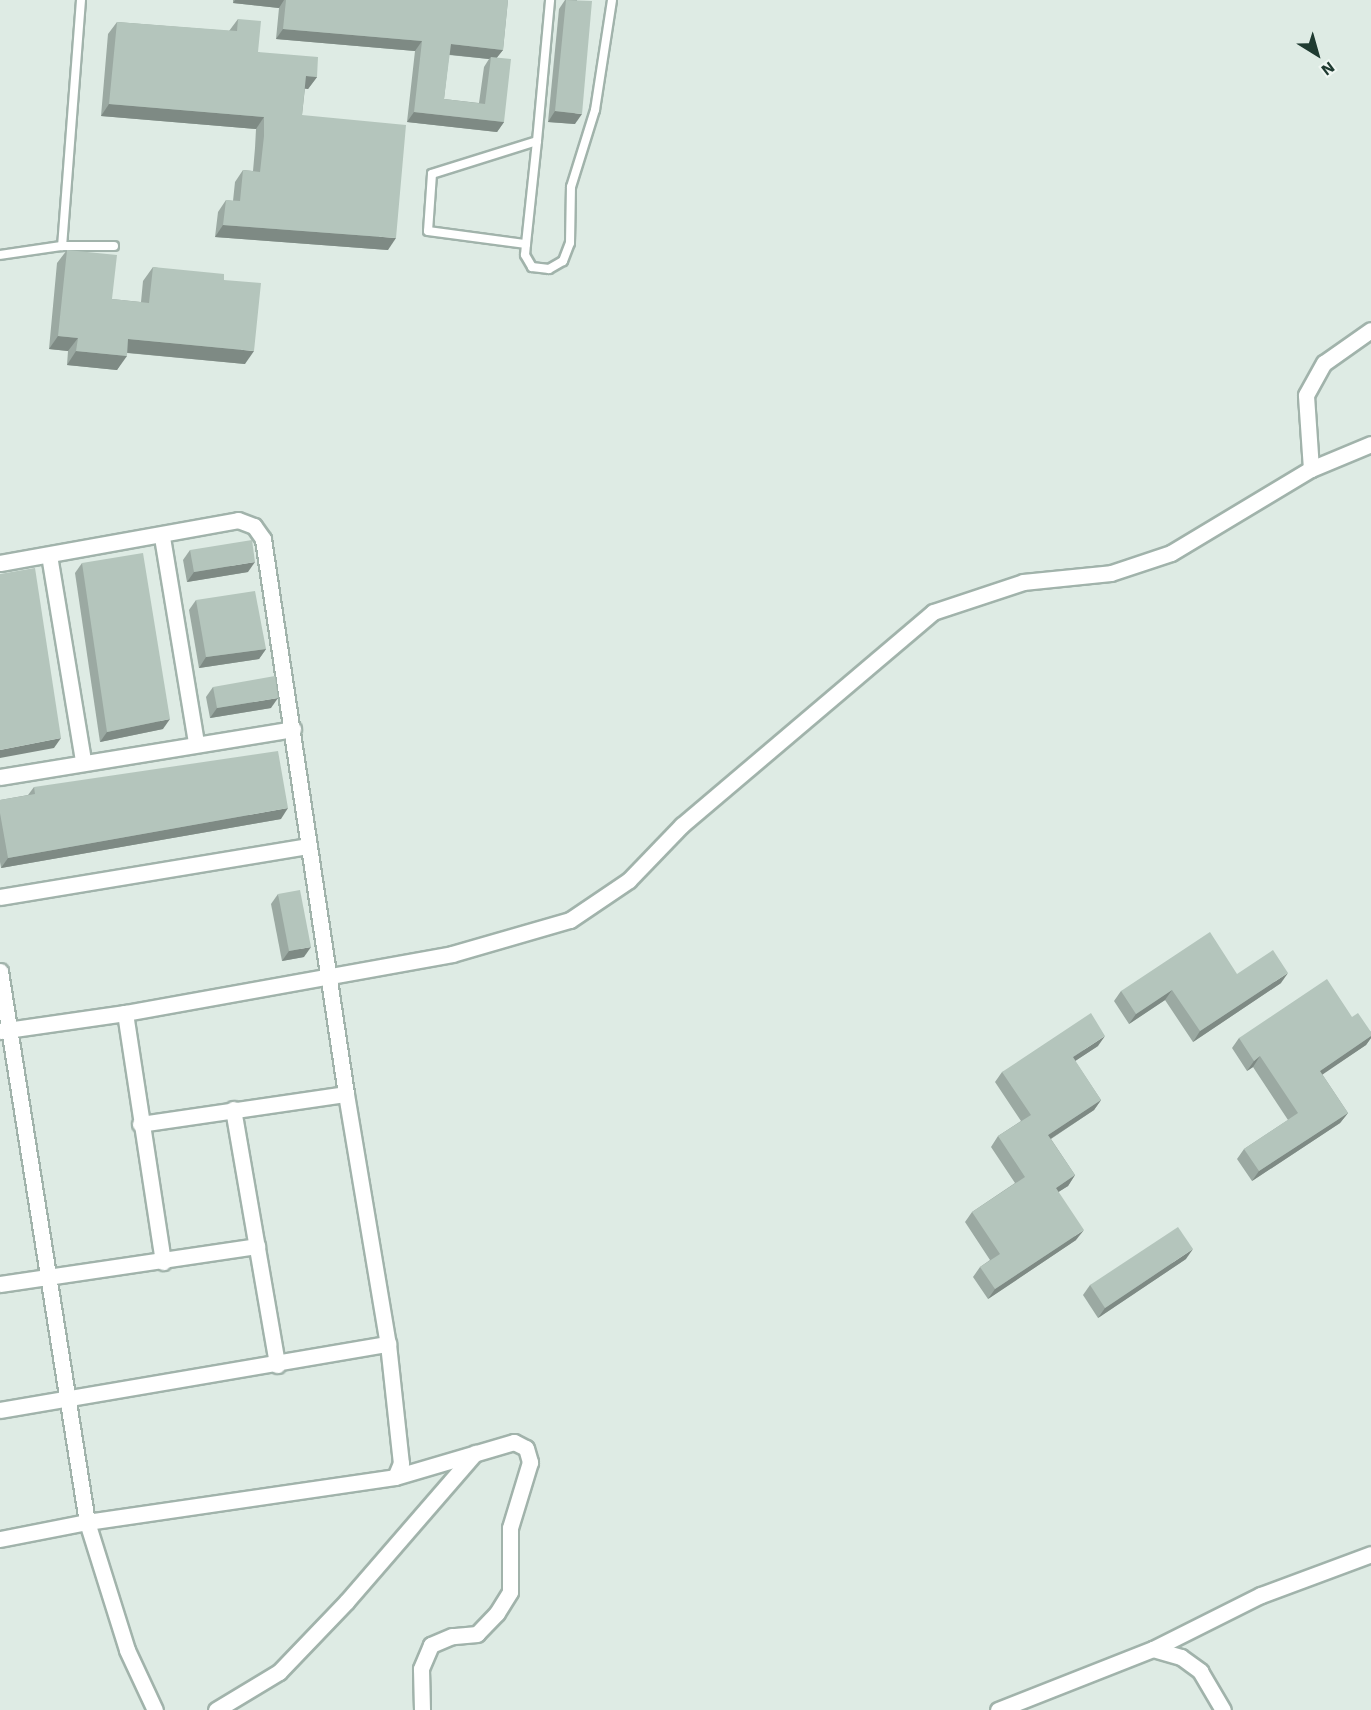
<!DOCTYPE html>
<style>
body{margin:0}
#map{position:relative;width:1371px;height:1710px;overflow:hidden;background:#deebe4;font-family:"Work Sans",sans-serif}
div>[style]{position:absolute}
.roads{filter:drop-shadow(2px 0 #a1b3ab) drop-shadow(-2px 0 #a1b3ab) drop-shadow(0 2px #a1b3ab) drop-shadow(0 -2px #a1b3ab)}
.service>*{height:8px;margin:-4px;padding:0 4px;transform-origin:4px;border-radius:4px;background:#fff}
.minor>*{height:15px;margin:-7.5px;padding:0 7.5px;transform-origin:7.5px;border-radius:7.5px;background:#fff}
.wall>*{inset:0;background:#9ba9a2}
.shaded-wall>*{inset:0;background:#7e8a84}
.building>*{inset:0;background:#b4c5bc}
span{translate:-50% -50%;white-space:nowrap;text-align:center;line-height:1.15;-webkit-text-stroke:4.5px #eff7f2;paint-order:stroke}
.north{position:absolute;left:1287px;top:24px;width:60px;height:60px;-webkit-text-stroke:4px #eff7f2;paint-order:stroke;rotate:143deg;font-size:16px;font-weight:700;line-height:24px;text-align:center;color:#1f3b31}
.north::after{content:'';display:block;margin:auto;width:21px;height:27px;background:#1f3b31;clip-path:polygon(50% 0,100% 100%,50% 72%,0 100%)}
</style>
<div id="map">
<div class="roads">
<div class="service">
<i style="left:81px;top:0;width:247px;rotate:94.4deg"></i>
<i style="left:62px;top:246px;width:52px"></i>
<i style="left:537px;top:141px;width:110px;rotate:162.6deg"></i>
<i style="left:432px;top:174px;width:57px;rotate:94deg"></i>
<i style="left:428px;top:231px;width:99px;rotate:7.6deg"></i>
<i style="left:526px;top:244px;width:104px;rotate:-83.9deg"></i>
<i style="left:537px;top:141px;width:142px;rotate:-84.7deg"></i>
<i style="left:526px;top:244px;width:11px;rotate:95deg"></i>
<i style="left:525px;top:255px;width:14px;rotate:60deg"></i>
<i style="left:532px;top:267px;width:17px;rotate:7deg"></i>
<i style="left:549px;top:269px;width:16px;rotate:-30deg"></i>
<i style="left:563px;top:261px;width:19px;rotate:-69deg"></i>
<i style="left:570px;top:243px;width:56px;rotate:-89deg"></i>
<i style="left:571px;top:187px;width:81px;rotate:-72.7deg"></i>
<i style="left:595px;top:110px;width:111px;rotate:-81.2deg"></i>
<i style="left:0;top:255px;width:63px;rotate:-8.3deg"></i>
</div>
<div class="minor">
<i style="left:1311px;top:469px;width:74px;rotate:-93.9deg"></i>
<i style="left:1306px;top:395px;width:37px;rotate:-61deg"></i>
<i style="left:1324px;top:363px;width:57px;rotate:-35.1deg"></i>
<i style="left:162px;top:537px;width:208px;rotate:80.6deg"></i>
<i style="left:49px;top:555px;width:209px;rotate:80.6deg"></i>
<i style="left:0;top:563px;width:242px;rotate:-10.2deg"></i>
<i style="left:238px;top:520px;width:17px;rotate:21deg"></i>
<i style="left:254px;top:526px;width:16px;rotate:55deg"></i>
<i style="left:263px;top:539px;width:561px;rotate:81.49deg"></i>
<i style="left:346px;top:1094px;width:254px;rotate:80.5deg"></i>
<i style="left:388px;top:1344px;width:120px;rotate:83.8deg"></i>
<i style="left:401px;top:1463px;width:15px;rotate:113deg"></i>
<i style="left:0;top:777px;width:297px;rotate:-9.3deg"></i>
<i style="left:0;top:897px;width:313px;rotate:-9.4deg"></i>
<i style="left:0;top:971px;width:558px;rotate:81.03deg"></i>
<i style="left:87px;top:1522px;width:134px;rotate:72.6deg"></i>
<i style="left:127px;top:1650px;width:66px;rotate:65deg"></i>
<i style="left:125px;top:1013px;width:252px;rotate:81.3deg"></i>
<i style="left:0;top:1031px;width:126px;rotate:-8.2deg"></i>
<i style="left:125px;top:1013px;width:332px;rotate:-10.2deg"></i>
<i style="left:452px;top:954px;width:123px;rotate:-16.1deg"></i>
<i style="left:570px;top:920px;width:71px;rotate:-34.1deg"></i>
<i style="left:629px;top:880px;width:76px;rotate:-46.1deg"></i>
<i style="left:682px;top:825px;width:329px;rotate:-40.3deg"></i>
<i style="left:933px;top:612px;width:95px;rotate:-18.4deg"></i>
<i style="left:1023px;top:582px;width:88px;rotate:-5.8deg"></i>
<i style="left:1111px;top:573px;width:63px;rotate:-18.4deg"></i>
<i style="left:1171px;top:553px;width:163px;rotate:-31deg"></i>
<i style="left:1311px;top:469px;width:65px;rotate:-22.6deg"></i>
<i style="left:233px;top:1109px;width:260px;rotate:80.2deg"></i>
<i style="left:140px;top:1124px;width:208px;rotate:-8.3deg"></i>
<i style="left:0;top:1284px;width:260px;rotate:-8.4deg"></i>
<i style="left:0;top:1410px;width:394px;rotate:-9.7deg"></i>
<i style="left:0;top:1539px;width:89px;rotate:-11.1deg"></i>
<i style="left:87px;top:1522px;width:311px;rotate:-8.3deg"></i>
<i style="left:395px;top:1477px;width:124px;rotate:-16.4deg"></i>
<i style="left:514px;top:1442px;width:13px;rotate:27deg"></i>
<i style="left:526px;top:1448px;width:15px;rotate:74deg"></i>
<i style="left:530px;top:1462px;width:69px;rotate:106.9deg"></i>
<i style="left:510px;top:1528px;width:64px;rotate:90deg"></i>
<i style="left:510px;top:1592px;width:25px;rotate:122deg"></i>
<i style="left:497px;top:1613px;width:29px;rotate:134deg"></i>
<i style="left:477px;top:1634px;width:25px;rotate:175deg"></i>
<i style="left:452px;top:1636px;width:23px;rotate:157deg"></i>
<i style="left:431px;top:1645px;width:26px;rotate:113deg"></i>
<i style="left:421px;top:1669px;width:41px;rotate:88.6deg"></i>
<i style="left:1153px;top:1649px;width:29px;rotate:16deg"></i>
<i style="left:1181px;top:1657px;width:24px;rotate:36deg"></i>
<i style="left:1200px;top:1671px;width:45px;rotate:59.5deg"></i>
<i style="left:216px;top:1710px;width:74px;rotate:-31.1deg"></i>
<i style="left:279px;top:1672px;width:98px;rotate:-46.2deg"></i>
<i style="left:347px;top:1601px;width:196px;rotate:-49.1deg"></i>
<i style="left:998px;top:1710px;width:167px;rotate:-21.5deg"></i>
<i style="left:1153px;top:1649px;width:121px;rotate:-26.6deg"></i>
<i style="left:1261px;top:1595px;width:117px;rotate:-20.4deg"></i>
</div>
</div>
<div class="wall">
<i style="clip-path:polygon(evenodd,233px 0,508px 0,503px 50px,497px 57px,504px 122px,497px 132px,407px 122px,415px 51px,276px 39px,279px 8px,233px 3px,233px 0,449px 55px,489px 59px,484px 67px,479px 103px,444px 99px,449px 55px)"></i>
<i style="clip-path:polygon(565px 0,577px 0,575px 124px,548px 122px,559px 9px)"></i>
<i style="clip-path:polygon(238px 19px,258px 52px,317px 77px,308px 89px,305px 88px,302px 115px,388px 250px,215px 237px,218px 212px,226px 200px,233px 201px,235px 182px,243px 170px,253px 171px,255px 148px,256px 129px,101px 116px,108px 34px,117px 22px,229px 31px)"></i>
<i style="clip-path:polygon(67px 250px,112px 299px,141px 302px,143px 281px,153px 267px,224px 280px,245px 364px,127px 353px,117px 370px,67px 365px,68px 351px,49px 349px,57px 263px)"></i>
<i style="clip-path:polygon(190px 550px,248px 572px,187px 582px,183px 560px)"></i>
<i style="clip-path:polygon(82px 563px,163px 729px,100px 742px,75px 573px)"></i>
<i style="clip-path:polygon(196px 600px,266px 649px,259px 659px,199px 668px,189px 610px)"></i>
<i style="clip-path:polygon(213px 687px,271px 708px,210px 718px,206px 697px)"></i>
<i style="clip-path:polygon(34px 787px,281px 819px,1px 868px,0 862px,0 800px,28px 795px)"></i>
<i style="clip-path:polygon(278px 894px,304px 957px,282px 961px,271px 904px)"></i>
<i style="clip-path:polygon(1237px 974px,1281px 983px,1193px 1042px,1165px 1000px,1129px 1024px,1114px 1001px,1121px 991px)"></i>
<i style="clip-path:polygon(1352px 1017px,1371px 1032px,1371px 1038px,1366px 1045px,1322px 1074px,1348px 1113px,1340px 1123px,1252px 1181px,1237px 1159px,1244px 1149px,1288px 1120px,1253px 1067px,1247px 1071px,1232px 1048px,1239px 1038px)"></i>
<i style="clip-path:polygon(1098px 1046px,1075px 1061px,1101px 1100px,1094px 1110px,1051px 1139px,1075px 1175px,1068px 1186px,1058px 1192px,1076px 1240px,988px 1299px,973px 1277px,980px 1267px,990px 1260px,965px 1222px,972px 1212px,1015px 1183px,991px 1147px,998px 1136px,1021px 1121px,995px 1082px,1002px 1072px)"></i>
<i style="clip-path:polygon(1186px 1259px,1098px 1318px,1083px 1295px,1090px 1285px)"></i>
</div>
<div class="shaded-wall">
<i style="clip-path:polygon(235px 0,284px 0,279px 8px,233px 3px)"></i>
<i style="clip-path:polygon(283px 29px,422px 41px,415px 51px,276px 39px)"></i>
<i style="clip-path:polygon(451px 44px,503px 50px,495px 60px,491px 57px,489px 59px,443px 54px)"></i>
<i style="clip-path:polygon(306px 76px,317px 77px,308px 89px,298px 88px)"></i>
<i style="clip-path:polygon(109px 104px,264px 117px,256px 129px,101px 116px)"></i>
<i style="clip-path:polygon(555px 111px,582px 114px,575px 124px,548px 122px)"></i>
<i style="clip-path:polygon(414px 112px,504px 122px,497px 132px,407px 122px)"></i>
<i style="clip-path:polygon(223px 225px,396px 238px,388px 250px,215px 237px)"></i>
<i style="clip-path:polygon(58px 336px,78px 338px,68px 351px,49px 349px)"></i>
<i style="clip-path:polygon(128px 339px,254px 351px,245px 364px,119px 352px)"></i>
<i style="clip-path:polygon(76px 351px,127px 356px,117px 370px,67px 365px)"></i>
<i style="clip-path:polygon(255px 562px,248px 572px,187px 582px,194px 572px)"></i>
<i style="clip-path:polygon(266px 649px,259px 659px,199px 668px,206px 657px)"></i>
<i style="clip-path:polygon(278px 698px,271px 708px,210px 718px,217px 708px)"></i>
<i style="clip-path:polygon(170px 719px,163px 729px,100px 742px,107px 732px)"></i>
<i style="clip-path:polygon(61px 738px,54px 748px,0 758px,0 750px)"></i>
<i style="clip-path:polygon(288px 808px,281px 819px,1px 868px,8px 858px)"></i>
<i style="clip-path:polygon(311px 947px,304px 957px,282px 961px,289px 951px)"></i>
<i style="clip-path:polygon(1288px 973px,1281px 983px,1193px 1042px,1200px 1031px)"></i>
<i style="clip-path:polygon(1172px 990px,1165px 1000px,1129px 1024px,1136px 1014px)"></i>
<i style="clip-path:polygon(1105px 1036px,1098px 1046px,1066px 1067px,1073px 1057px)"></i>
<i style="clip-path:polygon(1371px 1036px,1371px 1038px,1366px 1045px,1313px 1081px,1320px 1071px)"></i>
<i style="clip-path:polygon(1260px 1056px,1253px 1067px,1247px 1071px,1254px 1061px)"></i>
<i style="clip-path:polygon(1101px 1100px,1094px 1110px,1041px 1145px,1048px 1135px)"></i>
<i style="clip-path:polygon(1348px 1113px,1340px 1123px,1252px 1181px,1259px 1171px)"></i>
<i style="clip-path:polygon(1075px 1175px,1068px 1186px,1049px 1198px,1056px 1188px)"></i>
<i style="clip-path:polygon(1084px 1230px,1076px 1240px,988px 1299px,995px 1289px)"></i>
<i style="clip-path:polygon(1193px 1249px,1186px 1259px,1098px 1318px,1105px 1308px)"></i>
</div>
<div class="building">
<i style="clip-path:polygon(286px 0,508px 0,503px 50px,451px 44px,444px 99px,485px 104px,491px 57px,511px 59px,504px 122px,414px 112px,422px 41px,283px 29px)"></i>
<i style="clip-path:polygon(566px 0,592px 1px,582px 114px,555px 111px)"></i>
<i style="clip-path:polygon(238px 19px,261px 21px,258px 52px,318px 57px,317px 77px,306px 76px,302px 115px,406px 125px,396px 238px,223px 225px,226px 200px,240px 201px,243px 170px,260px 172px,264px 136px,264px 117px,109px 104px,117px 22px,237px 31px)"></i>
<i style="clip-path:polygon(67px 250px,117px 255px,112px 299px,149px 303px,153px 267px,224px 274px,224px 280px,261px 283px,254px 351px,128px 339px,127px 356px,76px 351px,78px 338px,58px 336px)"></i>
<i style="clip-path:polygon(252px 540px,255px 562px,194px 572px,190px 550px)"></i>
<i style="clip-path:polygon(143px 553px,170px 719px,107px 732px,82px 563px)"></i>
<i style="clip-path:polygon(35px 568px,61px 738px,0 750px,0 574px)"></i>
<i style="clip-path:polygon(255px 591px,266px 649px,206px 657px,196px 600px)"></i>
<i style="clip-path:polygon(275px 676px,278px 698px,217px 708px,213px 687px)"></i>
<i style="clip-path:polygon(278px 751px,288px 808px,8px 858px,0 813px,0 800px,35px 794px,34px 787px)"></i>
<i style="clip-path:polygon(300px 890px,311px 947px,289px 951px,278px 894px)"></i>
<i style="clip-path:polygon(1210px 932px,1237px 974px,1273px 950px,1288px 973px,1200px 1031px,1172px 990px,1136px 1014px,1121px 991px)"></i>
<i style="clip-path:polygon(1327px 979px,1352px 1017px,1358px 1013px,1371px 1032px,1371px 1036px,1320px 1071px,1348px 1113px,1259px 1171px,1244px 1149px,1298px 1113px,1260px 1056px,1254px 1061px,1239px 1038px)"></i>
<i style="clip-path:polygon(1091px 1013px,1105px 1036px,1073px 1057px,1101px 1100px,1048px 1135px,1075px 1175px,1056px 1188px,1084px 1230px,995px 1289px,980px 1267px,1000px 1254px,972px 1212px,1025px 1177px,998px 1136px,1031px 1115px,1002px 1072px)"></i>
<i style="clip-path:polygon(1178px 1227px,1193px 1249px,1105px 1308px,1090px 1285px)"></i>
</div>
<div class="north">N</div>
</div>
